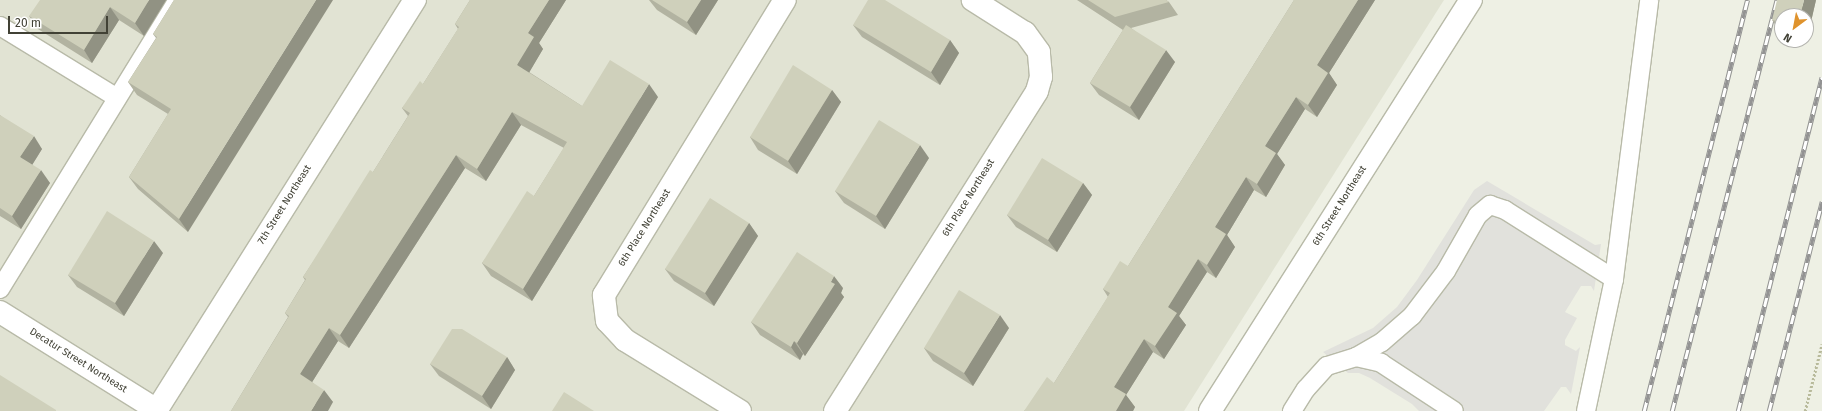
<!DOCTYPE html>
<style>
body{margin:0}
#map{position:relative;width:1822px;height:411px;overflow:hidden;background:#eef0e4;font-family:"Fira Sans",sans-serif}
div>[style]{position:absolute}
.residential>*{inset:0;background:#e1e3d3}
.parking>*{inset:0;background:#e1e1dc}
.path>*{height:2.5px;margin-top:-1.25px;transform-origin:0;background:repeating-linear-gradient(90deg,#b8ba9b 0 2px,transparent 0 4px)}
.roads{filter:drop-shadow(1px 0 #b8baa8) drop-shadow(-1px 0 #b8baa8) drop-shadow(0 1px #b8baa8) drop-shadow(0 -1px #b8baa8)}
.service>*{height:18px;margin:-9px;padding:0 9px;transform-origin:9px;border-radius:9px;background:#fff}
.minor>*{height:22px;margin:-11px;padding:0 11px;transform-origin:11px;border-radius:11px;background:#fff}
.rail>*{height:4.5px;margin-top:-2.25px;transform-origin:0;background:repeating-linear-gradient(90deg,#fff 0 9px,#939393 0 18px);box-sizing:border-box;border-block:1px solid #939393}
.wall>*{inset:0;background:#b2b3a1}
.shaded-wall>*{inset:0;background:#919283}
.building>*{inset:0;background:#cfd0bb}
span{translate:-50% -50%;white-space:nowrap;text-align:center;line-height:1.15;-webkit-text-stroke:4px #fff;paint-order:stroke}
.street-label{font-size:10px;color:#414135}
.north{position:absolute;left:1774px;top:8px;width:40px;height:40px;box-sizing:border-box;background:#fff;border:1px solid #b3b3ae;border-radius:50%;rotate:212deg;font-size:11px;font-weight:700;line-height:16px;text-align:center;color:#414135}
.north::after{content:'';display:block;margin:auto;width:14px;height:18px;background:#df932d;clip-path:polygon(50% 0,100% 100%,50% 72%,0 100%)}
.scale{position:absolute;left:8px;top:16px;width:100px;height:18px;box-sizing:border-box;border:2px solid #414135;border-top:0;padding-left:5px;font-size:12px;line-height:14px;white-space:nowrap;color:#414135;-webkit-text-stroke:3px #fff;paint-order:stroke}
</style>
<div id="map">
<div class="residential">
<i style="clip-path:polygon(0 0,1444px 0,1184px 411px,0 411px)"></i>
</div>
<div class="parking">
<i style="clip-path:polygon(1487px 181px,1595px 245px,1601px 244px,1594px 291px,1591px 286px,1581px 286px,1565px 312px,1577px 318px,1565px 340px,1565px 345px,1576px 351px,1580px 347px,1571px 394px,1566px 387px,1561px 387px,1544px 411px,1419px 411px,1412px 404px,1370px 378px,1359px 373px,1348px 373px,1323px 352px,1373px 328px,1397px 307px,1417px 280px,1474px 190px)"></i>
</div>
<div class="path">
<i style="left:1805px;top:411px;width:69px;rotate:-75.8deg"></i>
</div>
<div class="roads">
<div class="service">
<i style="left:0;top:26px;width:136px;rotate:31.5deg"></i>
<i style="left:0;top:289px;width:339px;rotate:-58.4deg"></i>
<i style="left:1356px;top:357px;width:30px;rotate:-30deg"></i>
<i style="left:1382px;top:342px;width:40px;rotate:-41deg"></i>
<i style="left:1412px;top:316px;width:56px;rotate:-52.9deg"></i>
<i style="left:1446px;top:271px;width:64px;rotate:-60.3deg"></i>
<i style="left:1478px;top:215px;width:16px;rotate:-40deg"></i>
<i style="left:1490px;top:205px;width:16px;rotate:18deg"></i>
<i style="left:1505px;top:210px;width:129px;rotate:32.3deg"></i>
<i style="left:1292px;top:411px;width:26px;rotate:-58deg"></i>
<i style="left:1306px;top:389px;width:31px;rotate:-48deg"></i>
<i style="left:1327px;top:366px;width:30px;rotate:-17deg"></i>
<i style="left:1356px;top:357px;width:26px;rotate:13deg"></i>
<i style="left:1381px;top:363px;width:87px;rotate:33.3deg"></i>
<i style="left:1586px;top:411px;width:135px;rotate:-78deg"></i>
<i style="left:1614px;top:279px;width:281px;rotate:-82.8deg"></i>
</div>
<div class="minor">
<i style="left:0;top:312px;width:185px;rotate:32deg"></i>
<i style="left:156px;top:411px;width:486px;rotate:-57.8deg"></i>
<i style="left:740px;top:411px;width:135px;rotate:-148.3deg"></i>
<i style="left:625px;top:340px;width:26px;rotate:-133deg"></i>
<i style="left:607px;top:321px;width:26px;rotate:-97deg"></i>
<i style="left:604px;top:295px;width:346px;rotate:-58.5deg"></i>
<i style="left:835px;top:411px;width:378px;rotate:-57.7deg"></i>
<i style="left:1037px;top:91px;width:15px;rotate:-74deg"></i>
<i style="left:1041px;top:77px;width:25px;rotate:-95deg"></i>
<i style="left:1039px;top:52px;width:24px;rotate:-126deg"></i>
<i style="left:1025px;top:33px;width:62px;rotate:-147.6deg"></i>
<i style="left:1210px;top:411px;width:487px;rotate:-57.6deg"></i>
</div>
</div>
<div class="rail">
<i style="left:1644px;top:411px;width:424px;rotate:-75.9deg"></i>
<i style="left:1672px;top:411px;width:424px;rotate:-75.7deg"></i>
<i style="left:1738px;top:411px;width:344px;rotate:-75.9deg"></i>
<i style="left:1769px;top:411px;width:216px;rotate:-75.8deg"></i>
</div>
<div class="wall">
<i style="clip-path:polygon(166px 0,144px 36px,119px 20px,92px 63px,38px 29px,29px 16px)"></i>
<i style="clip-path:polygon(174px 0,188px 232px,138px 189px,129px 177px,168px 114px,137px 95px,128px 82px,156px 38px,153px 34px)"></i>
<i style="clip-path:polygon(470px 0,566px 0,539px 43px,543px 49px,529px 72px,582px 106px,658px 97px,532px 301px,491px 276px,482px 263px,534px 196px,564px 148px,521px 125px,486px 181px,465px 168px,349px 348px,338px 341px,312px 382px,333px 402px,231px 411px,288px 317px,285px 313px,305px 280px,303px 277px,373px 172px,408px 116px,402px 108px,423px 84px,458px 29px,455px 24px)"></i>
<i style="clip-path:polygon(649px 0,718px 0,696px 35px,657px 10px)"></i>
<i style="clip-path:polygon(1077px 0,1166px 0,1169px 2px,1178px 15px,1131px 28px,1175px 62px,1139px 120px,1099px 95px,1090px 83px,1123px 30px)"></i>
<i style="clip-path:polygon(1294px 0,1375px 0,1329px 73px,1337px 85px,1317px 117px,1305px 109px,1277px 154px,1285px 165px,1266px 197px,1254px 190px,1227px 235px,1235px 247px,1224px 265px,1216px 278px,1207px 272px,1179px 316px,1186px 325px,1164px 359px,1153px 352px,1126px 395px,1135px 407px,1133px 411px,1024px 411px,1054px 383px,1108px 297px,1103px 289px,1128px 266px)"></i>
<i style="clip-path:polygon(1816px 0,1807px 39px,1806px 39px,1806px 16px,1782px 16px,1782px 33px,1781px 33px,1772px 20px)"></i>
<i style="clip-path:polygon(853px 25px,950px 40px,959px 53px,940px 85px,862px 37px)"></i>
<i style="clip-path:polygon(832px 90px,841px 102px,797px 174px,758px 150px,750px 137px)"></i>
<i style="clip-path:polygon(0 115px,42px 149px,32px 165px,50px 183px,21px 229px,0 216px)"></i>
<i style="clip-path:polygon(929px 158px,885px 229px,844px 203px,835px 191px)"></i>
<i style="clip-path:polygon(1083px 183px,1092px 195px,1057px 252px,1016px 227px,1007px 215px)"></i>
<i style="clip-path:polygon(749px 223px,758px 236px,714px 306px,674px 281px,665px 269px)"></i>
<i style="clip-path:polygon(163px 253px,124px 316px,77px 287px,68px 275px)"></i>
<i style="clip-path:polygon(843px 288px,841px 293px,844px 297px,805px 356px,803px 354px,800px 360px,760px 335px,751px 322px)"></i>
<i style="clip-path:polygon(1009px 328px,973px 386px,933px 361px,924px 348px)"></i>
<i style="clip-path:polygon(507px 357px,515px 370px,491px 409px,439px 376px,430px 364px)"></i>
</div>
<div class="shaded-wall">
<i style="clip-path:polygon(149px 0,166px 0,144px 36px,135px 23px)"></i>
<i style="clip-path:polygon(316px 0,333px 0,188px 232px,179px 219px)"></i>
<i style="clip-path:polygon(549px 0,566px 0,539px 43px,543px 49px,526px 78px,517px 65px,528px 33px)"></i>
<i style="clip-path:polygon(701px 0,718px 0,696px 35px,687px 22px)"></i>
<i style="clip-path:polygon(1358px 0,1375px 0,1329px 73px,1337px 85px,1317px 117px,1308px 105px,1317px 65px)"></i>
<i style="clip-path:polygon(1804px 0,1816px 0,1807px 39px,1806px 38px,1806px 16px,1800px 16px)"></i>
<i style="clip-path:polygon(110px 7px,119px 20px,92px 63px,84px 50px)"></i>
<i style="clip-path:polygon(950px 40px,959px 53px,940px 85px,931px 72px)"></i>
<i style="clip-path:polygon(1166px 50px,1175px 62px,1139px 120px,1130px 107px)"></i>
<i style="clip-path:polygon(649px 84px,658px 97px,532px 301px,523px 289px)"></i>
<i style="clip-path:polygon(832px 90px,841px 102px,797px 174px,788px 161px)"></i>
<i style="clip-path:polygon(1296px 97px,1305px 109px,1277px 154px,1285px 165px,1266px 197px,1257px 184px,1265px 146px)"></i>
<i style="clip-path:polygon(512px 112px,521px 125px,486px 181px,477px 169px)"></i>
<i style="clip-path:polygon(34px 136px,42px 149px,29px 170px,20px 157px)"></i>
<i style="clip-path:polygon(920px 145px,929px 158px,885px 229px,876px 216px)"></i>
<i style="clip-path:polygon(456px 155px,465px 168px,349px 348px,340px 335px)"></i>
<i style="clip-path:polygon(41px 170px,50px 183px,21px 229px,12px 216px)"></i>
<i style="clip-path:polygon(1246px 177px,1254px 190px,1227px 235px,1235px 247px,1216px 278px,1207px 265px,1215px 227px)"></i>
<i style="clip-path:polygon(1083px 183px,1092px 195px,1057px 252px,1048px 240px)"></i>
<i style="clip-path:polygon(749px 223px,758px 236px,714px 306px,705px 293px)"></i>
<i style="clip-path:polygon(154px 241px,163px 253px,124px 316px,115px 303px)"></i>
<i style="clip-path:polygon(1198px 259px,1207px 272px,1179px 316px,1186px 325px,1164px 359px,1155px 346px,1168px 307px)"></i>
<i style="clip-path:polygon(834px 276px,843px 288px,841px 293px,844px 297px,805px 356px,797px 343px)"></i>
<i style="clip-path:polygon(1000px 315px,1009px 328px,973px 386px,964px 373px)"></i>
<i style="clip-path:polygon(329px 328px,338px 341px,309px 387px,300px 374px)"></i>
<i style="clip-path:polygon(1144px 339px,1153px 352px,1126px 395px,1135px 407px,1133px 411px,1116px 411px,1114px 387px)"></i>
<i style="clip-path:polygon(794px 341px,803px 354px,800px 360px,791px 347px)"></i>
<i style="clip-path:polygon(507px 357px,515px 370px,491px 409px,482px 396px)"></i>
<i style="clip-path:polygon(324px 390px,333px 402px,328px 411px,311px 411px)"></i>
</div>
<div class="building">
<i style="clip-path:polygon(40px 0,149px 0,135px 23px,110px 7px,84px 50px,29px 16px)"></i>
<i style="clip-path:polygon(174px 0,316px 0,179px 219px,129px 177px,171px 109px,128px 82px,157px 37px,153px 34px)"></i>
<i style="clip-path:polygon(470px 0,549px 0,528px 33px,534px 37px,517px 65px,582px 106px,610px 60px,649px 84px,523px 289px,482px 263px,527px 191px,534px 196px,567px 142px,512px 112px,477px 169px,456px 155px,340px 335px,329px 328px,300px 374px,324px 390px,311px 411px,231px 411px,289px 316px,285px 313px,306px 279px,303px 277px,370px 170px,373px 172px,410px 113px,402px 108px,420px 81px,423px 84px,459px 27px,455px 24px)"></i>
<i style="clip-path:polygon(652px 0,701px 0,687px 22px)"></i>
<i style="clip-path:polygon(868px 0,885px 0,950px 40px,931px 72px,853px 25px)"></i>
<i style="clip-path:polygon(1088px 0,1166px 0,1169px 2px,1115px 17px)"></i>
<i style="clip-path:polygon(1294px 0,1358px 0,1317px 65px,1328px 73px,1308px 105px,1296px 97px,1265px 146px,1276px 153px,1257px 184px,1246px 177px,1215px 227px,1226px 234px,1215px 252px,1207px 265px,1198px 259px,1168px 307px,1177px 313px,1155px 346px,1144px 339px,1114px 387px,1126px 394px,1116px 411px,1024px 411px,1047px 377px,1054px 383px,1110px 293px,1103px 289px,1120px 261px,1128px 266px)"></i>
<i style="clip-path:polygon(1777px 0,1804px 0,1800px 16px,1782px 16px,1782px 22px,1772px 20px)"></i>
<i style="clip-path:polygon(1126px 25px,1166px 50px,1130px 107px,1090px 83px)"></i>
<i style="clip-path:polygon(793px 65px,832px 90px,788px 161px,750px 137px)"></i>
<i style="clip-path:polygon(0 115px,34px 136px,20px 157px,41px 170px,12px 216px,0 208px)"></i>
<i style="clip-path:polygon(879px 120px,920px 145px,876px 216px,835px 191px)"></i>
<i style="clip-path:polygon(1042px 158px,1083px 183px,1048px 240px,1007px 215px)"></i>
<i style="clip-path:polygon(710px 198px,749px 223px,705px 293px,665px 269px)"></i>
<i style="clip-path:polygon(107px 211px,154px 241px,115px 303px,68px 275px)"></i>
<i style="clip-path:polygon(797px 252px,834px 276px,831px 282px,835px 284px,797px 343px,794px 341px,791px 347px,751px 322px)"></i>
<i style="clip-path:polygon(959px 290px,1000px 315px,964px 373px,924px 348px)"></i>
<i style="clip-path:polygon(452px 329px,462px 329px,507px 357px,482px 396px,430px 364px)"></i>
<i style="clip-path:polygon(0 375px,56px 410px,56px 411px,0 411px)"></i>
<i style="clip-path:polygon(564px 392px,594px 411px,552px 411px)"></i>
</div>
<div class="street-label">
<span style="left:969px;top:198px;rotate:-58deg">6th Place Northeast</span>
<span style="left:285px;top:205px;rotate:-58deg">7th Street Northeast</span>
<span style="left:1340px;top:206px;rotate:-58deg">6th Street Northeast</span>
<span style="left:645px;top:228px;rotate:-58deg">6th Place Northeast</span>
<span style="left:78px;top:361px;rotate:32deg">Decatur Street Northeast</span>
</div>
<div class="north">N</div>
<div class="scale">20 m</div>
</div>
